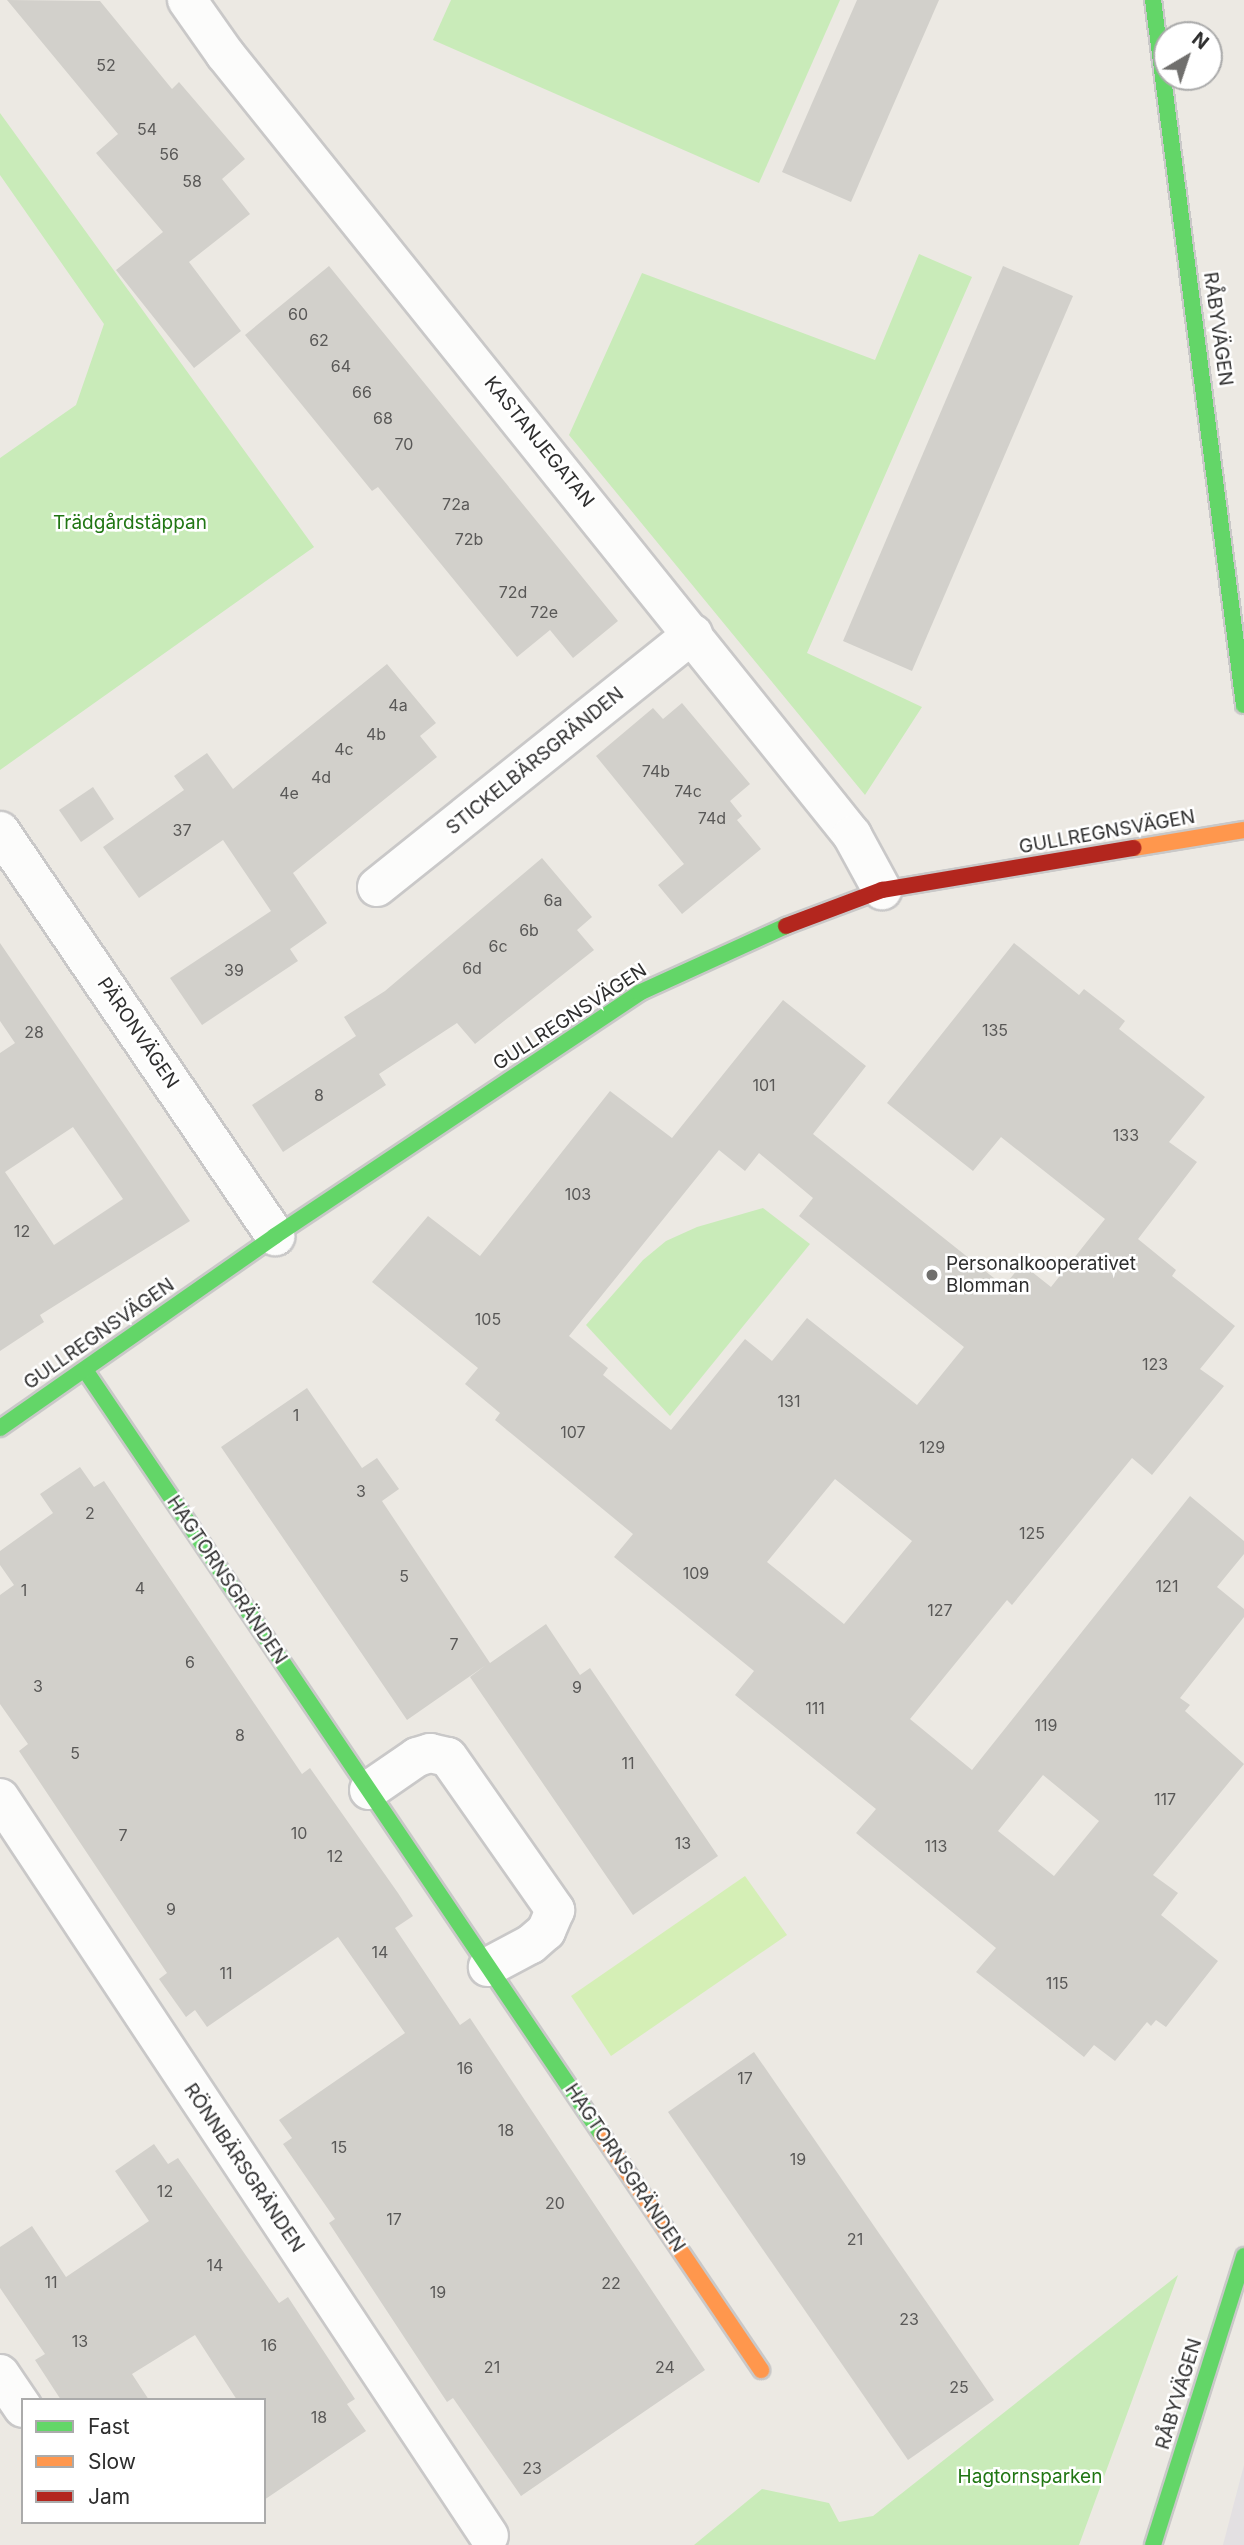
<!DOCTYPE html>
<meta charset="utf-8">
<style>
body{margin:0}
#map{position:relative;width:1244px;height:2545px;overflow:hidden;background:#ece9e3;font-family:Inter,sans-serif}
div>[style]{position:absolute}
.industrial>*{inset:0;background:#e3e0e2}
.green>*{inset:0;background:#c9ebb9}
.pitch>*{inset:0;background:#d5efb6}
.building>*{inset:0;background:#d2d0cb}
.roads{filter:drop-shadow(2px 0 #c9c8c8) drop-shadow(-2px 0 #c9c8c8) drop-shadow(0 2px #c9c8c8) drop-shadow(0 -2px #c9c8c8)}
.street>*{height:38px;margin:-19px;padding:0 19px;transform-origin:19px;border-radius:19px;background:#fcfcfb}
.fast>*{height:16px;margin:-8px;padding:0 8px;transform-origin:8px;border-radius:8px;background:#63d668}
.slow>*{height:16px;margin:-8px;padding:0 8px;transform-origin:8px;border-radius:8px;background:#ff974d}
.jam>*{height:16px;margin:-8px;padding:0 8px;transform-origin:8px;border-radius:8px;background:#b3261e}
.dots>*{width:19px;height:19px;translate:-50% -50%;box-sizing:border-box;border:4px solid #fff;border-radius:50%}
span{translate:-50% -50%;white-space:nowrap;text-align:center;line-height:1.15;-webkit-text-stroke:5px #fff;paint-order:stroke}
.number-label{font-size:16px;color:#595857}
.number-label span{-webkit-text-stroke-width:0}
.street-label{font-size:19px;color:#2e2e2e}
.park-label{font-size:19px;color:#207613}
.poi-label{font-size:19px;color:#2e2e2e}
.left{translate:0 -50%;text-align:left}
.legend{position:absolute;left:21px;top:2398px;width:245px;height:126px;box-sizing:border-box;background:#fff;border:2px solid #ababab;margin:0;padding:9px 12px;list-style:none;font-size:21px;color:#2e2e2e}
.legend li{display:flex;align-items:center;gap:14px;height:35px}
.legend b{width:35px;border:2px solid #ababab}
.north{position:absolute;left:1153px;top:21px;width:70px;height:70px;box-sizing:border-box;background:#fff;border:2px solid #ababab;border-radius:50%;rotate:39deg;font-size:19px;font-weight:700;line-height:28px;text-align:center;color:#2e2e2e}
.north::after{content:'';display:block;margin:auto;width:24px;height:32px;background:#706f6d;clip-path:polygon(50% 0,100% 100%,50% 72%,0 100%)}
</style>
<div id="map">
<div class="industrial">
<i style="clip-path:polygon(1244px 2465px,1244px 2545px,1223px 2545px)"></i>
</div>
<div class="green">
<i style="clip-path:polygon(451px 0,840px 0,759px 183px,433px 40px)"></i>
<i style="clip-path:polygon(0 113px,314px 547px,0 770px,0 458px,76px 405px,104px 324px,0 175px)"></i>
<i style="clip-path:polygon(919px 254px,972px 277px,807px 653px,922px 707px,865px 795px,569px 435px,642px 273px,875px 360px)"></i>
<i style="clip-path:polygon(763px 1208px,810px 1244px,670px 1416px,586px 1325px,643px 1260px,666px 1241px,697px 1227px)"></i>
<i style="clip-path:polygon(1178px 2275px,1079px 2545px,694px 2545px,762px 2489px,829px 2503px,839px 2522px,873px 2516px)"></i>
</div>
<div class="pitch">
<i style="clip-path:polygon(745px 1876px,787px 1935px,611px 2056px,571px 1996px)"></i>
</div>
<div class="building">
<i style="clip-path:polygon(7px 0,100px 1px,172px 89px,179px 82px,245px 159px,222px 179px,250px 214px,189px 262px,241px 331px,194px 368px,116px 270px,163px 232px,96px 153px,118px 134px)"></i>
<i style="clip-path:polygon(857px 0,939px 0,851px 202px,782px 172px)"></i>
<i style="clip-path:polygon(329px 266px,618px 621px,573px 658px,550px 630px,517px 657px,378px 487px,372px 491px,245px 335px)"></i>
<i style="clip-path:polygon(1003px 266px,1073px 296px,912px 671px,843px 641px)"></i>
<i style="clip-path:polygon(387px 664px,436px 723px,420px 736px,437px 757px,293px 873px,327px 923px,290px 949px,298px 961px,202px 1025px,170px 978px,271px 911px,223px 840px,139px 898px,103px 847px,184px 790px,174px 776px,207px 753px,233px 789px)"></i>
<i style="clip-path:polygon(682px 703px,750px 784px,730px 801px,742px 816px,737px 820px,761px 849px,682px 914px,658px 885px,684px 864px,596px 756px,653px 708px,663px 719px)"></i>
<i style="clip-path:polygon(93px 787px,114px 819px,81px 842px,59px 810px)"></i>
<i style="clip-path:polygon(542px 858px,592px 917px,577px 930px,594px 950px,475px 1044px,457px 1023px,379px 1074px,386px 1085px,283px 1152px,252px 1105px,356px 1036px,344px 1017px,385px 991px)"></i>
<i style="clip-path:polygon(evenodd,0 943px,190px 1221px,40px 1315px,44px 1322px,0 1351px,0 1053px,15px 1043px,0 1021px,0 943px,73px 1127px,123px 1199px,54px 1245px,5px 1172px,73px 1127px)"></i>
<i style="clip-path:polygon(evenodd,1014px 943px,1079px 995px,1084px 989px,1125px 1021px,1119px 1029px,1205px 1097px,1169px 1142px,1197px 1162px,1138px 1239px,1176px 1270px,1172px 1276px,1235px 1326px,1200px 1369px,1224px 1386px,1152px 1475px,1132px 1458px,1012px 1605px,1007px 1600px,910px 1719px,972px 1770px,1190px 1496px,1244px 1541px,1244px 1554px,1217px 1587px,1244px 1609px,1244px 1617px,1180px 1698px,1190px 1705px,1185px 1711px,1244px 1764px,1153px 1875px,1178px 1893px,1161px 1915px,1218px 1961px,1166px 2027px,1156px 2020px,1151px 2026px,1147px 2022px,1115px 2061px,1094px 2045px,1084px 2057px,976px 1972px,996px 1948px,856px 1833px,876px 1809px,735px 1695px,754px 1671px,614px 1557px,633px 1534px,495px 1420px,500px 1413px,465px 1384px,478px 1368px,372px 1282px,428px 1216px,480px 1256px,610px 1091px,672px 1138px,783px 1000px,866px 1066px,813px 1134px,1004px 1286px,1022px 1264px,1051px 1287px,1105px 1219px,1001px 1137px,973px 1171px,887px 1103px,1014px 943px,719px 1150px,745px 1171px,759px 1153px,813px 1198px,799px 1216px,964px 1347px,917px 1405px,807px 1318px,772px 1361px,745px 1339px,671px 1430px,603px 1375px,608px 1368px,569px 1336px,719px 1150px,1014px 943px,835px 1479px,912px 1541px,844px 1624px,767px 1562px,835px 1479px,1014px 943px,1043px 1775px,1099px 1821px,1054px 1876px,998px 1831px,1043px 1775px)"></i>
<i style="clip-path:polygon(307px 1388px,362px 1468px,377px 1458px,399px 1489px,382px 1501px,490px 1663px,546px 1624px,580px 1675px,590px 1668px,718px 1856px,633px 1915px,470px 1677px,486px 1665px,407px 1720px,221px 1447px)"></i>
<i style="clip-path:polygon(80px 1467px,94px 1487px,104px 1481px,302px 1774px,310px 1768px,398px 1893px,413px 1916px,395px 1928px,460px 2025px,470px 2018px,705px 2370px,521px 2496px,453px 2398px,447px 2402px,427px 2372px,329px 2223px,335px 2219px,283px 2144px,292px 2138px,279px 2120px,405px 2033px,338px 1937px,207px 2027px,195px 2010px,186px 2017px,159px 1979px,167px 1973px,19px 1751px,28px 1744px,0 1704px,0 1595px,14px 1585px,0 1565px,0 1551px,53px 1513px,40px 1494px)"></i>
<i style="clip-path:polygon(754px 2052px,994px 2400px,908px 2460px,668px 2112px)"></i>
<i style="clip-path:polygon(154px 2144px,168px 2164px,178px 2158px,279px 2303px,288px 2297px,355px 2399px,347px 2404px,366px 2431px,264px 2500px,264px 2400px,237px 2400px,195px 2335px,132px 2374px,149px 2400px,61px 2400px,35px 2360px,45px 2354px,0 2288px,0 2247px,32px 2226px,66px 2277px,149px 2221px,115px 2171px)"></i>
</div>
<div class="roads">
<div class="street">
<i style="left:187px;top:0;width:66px;rotate:54.9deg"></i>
<i style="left:225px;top:54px;width:1002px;rotate:51.24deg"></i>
<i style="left:852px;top:835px;width:63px;rotate:61.4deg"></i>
<i style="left:0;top:831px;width:490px;rotate:55.8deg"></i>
<i style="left:377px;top:887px;width:405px;rotate:-38.7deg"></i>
<i style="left:369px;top:1790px;width:58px;rotate:-34.5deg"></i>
<i style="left:417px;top:1757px;width:14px;rotate:-17deg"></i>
<i style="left:430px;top:1753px;width:18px;rotate:13deg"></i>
<i style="left:448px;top:1757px;width:187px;rotate:55deg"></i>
<i style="left:555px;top:1910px;width:23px;rotate:113deg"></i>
<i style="left:546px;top:1931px;width:20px;rotate:139deg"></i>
<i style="left:531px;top:1944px;width:49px;rotate:151.9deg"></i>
<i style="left:0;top:1798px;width:885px;rotate:56.47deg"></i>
<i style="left:0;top:2374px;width:41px;rotate:55.9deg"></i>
</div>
<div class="fast">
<i style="left:1153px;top:0;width:711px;rotate:82.65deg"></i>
<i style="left:85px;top:1370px;width:923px;rotate:55.95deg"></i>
<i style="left:0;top:1428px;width:335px;rotate:-34.9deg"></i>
<i style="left:275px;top:1236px;width:438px;rotate:-33.7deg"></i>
<i style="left:639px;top:993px;width:162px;rotate:-24.5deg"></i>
<i style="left:1153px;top:2545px;width:303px;rotate:-72.5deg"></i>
</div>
<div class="slow">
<i style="left:1134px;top:848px;width:111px;rotate:-9.3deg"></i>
<i style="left:602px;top:2135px;width:284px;rotate:55.9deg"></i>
</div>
<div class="jam">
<i style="left:786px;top:926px;width:103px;rotate:-20.6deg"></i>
<i style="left:882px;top:890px;width:255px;rotate:-9.5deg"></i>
</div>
</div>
<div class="dots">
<i style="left:932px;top:1275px;background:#706f6d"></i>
</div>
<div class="number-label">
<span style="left:106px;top:65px">52</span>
<span style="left:147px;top:129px">54</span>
<span style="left:169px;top:154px">56</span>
<span style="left:192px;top:181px">58</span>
<span style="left:298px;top:314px">60</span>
<span style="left:319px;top:340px">62</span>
<span style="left:341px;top:366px">64</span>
<span style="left:362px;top:392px">66</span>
<span style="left:383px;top:418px">68</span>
<span style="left:404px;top:444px">70</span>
<span style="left:456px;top:504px">72a</span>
<span style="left:469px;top:539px">72b</span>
<span style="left:513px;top:592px">72d</span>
<span style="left:544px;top:612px">72e</span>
<span style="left:398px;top:705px">4a</span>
<span style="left:376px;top:734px">4b</span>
<span style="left:344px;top:749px">4c</span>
<span style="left:656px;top:771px">74b</span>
<span style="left:321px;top:777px">4d</span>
<span style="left:688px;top:791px">74c</span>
<span style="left:289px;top:793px">4e</span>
<span style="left:712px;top:818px">74d</span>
<span style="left:182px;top:830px">37</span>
<span style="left:553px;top:900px">6a</span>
<span style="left:529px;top:930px">6b</span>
<span style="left:498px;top:946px">6c</span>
<span style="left:472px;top:968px">6d</span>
<span style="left:234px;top:970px">39</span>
<span style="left:995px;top:1030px">135</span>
<span style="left:34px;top:1032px">28</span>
<span style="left:764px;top:1085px">101</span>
<span style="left:319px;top:1095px">8</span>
<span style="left:1126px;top:1135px">133</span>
<span style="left:578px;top:1194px">103</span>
<span style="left:22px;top:1231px">12</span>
<span style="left:488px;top:1319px">105</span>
<span style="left:1155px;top:1364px">123</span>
<span style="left:789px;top:1401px">131</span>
<span style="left:296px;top:1415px">1</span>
<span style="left:573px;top:1432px">107</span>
<span style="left:932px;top:1447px">129</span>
<span style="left:361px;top:1491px">3</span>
<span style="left:90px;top:1513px">2</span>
<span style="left:1032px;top:1533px">125</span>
<span style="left:696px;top:1573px">109</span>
<span style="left:404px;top:1576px">5</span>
<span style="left:1167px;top:1586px">121</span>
<span style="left:140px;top:1588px">4</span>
<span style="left:24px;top:1590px">1</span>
<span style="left:940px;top:1610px">127</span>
<span style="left:454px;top:1644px">7</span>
<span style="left:190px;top:1662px">6</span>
<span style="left:38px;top:1686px">3</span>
<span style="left:577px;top:1687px">9</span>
<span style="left:815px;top:1708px">111</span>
<span style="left:1046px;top:1725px">119</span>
<span style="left:240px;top:1735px">8</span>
<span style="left:75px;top:1753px">5</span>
<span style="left:628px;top:1763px">11</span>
<span style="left:1165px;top:1799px">117</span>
<span style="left:299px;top:1833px">10</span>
<span style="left:123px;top:1835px">7</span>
<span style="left:683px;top:1843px">13</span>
<span style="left:936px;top:1846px">113</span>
<span style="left:335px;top:1856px">12</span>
<span style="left:171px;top:1909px">9</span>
<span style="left:380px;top:1952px">14</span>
<span style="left:226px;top:1973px">11</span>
<span style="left:1057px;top:1983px">115</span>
<span style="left:465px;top:2068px">16</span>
<span style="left:745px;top:2078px">17</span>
<span style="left:506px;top:2130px">18</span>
<span style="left:339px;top:2147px">15</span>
<span style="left:798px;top:2159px">19</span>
<span style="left:165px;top:2191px">12</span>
<span style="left:555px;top:2203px">20</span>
<span style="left:394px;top:2219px">17</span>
<span style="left:855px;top:2239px">21</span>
<span style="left:215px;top:2265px">14</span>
<span style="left:51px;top:2282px">11</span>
<span style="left:611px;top:2283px">22</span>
<span style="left:438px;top:2292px">19</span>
<span style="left:909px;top:2319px">23</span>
<span style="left:80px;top:2341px">13</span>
<span style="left:269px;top:2345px">16</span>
<span style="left:492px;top:2367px">21</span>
<span style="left:665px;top:2367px">24</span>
<span style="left:959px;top:2387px">25</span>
<span style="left:319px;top:2417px">18</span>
<span style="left:532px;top:2468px">23</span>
</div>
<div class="street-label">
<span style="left:1218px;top:329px;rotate:82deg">RÅBYVÄGEN</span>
<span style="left:539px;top:442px;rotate:51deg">KASTANJEGATAN</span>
<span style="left:535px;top:761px;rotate:-39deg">STICKELBÄRSGRÄNDEN</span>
<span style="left:1107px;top:832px;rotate:-10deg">GULLREGNSVÄGEN</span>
<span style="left:570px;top:1017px;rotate:-33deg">GULLREGNSVÄGEN</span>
<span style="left:138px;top:1033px;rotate:56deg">PÄRONVÄGEN</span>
<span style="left:99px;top:1334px;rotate:-35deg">GULLREGNSVÄGEN</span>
<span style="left:227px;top:1580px;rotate:56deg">HAGTORNSGRÄNDEN</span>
<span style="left:244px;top:2168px;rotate:56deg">RÖNNBÄRSGRÄNDEN</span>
<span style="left:625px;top:2168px;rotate:56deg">HAGTORNSGRÄNDEN</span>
<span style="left:1179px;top:2394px;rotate:-73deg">RÅBYVÄGEN</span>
</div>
<div class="park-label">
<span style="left:130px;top:523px">Trädgårdstäppan</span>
<span style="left:1030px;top:2477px">Hagtornsparken</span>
</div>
<div class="poi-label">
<span class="left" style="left:946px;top:1275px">Personalkooperativet<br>Blomman</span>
</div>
<ul class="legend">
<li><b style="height:9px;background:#63d668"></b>Fast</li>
<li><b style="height:9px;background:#ff974d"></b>Slow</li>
<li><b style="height:9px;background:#b3261e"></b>Jam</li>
</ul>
<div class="north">N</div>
</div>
